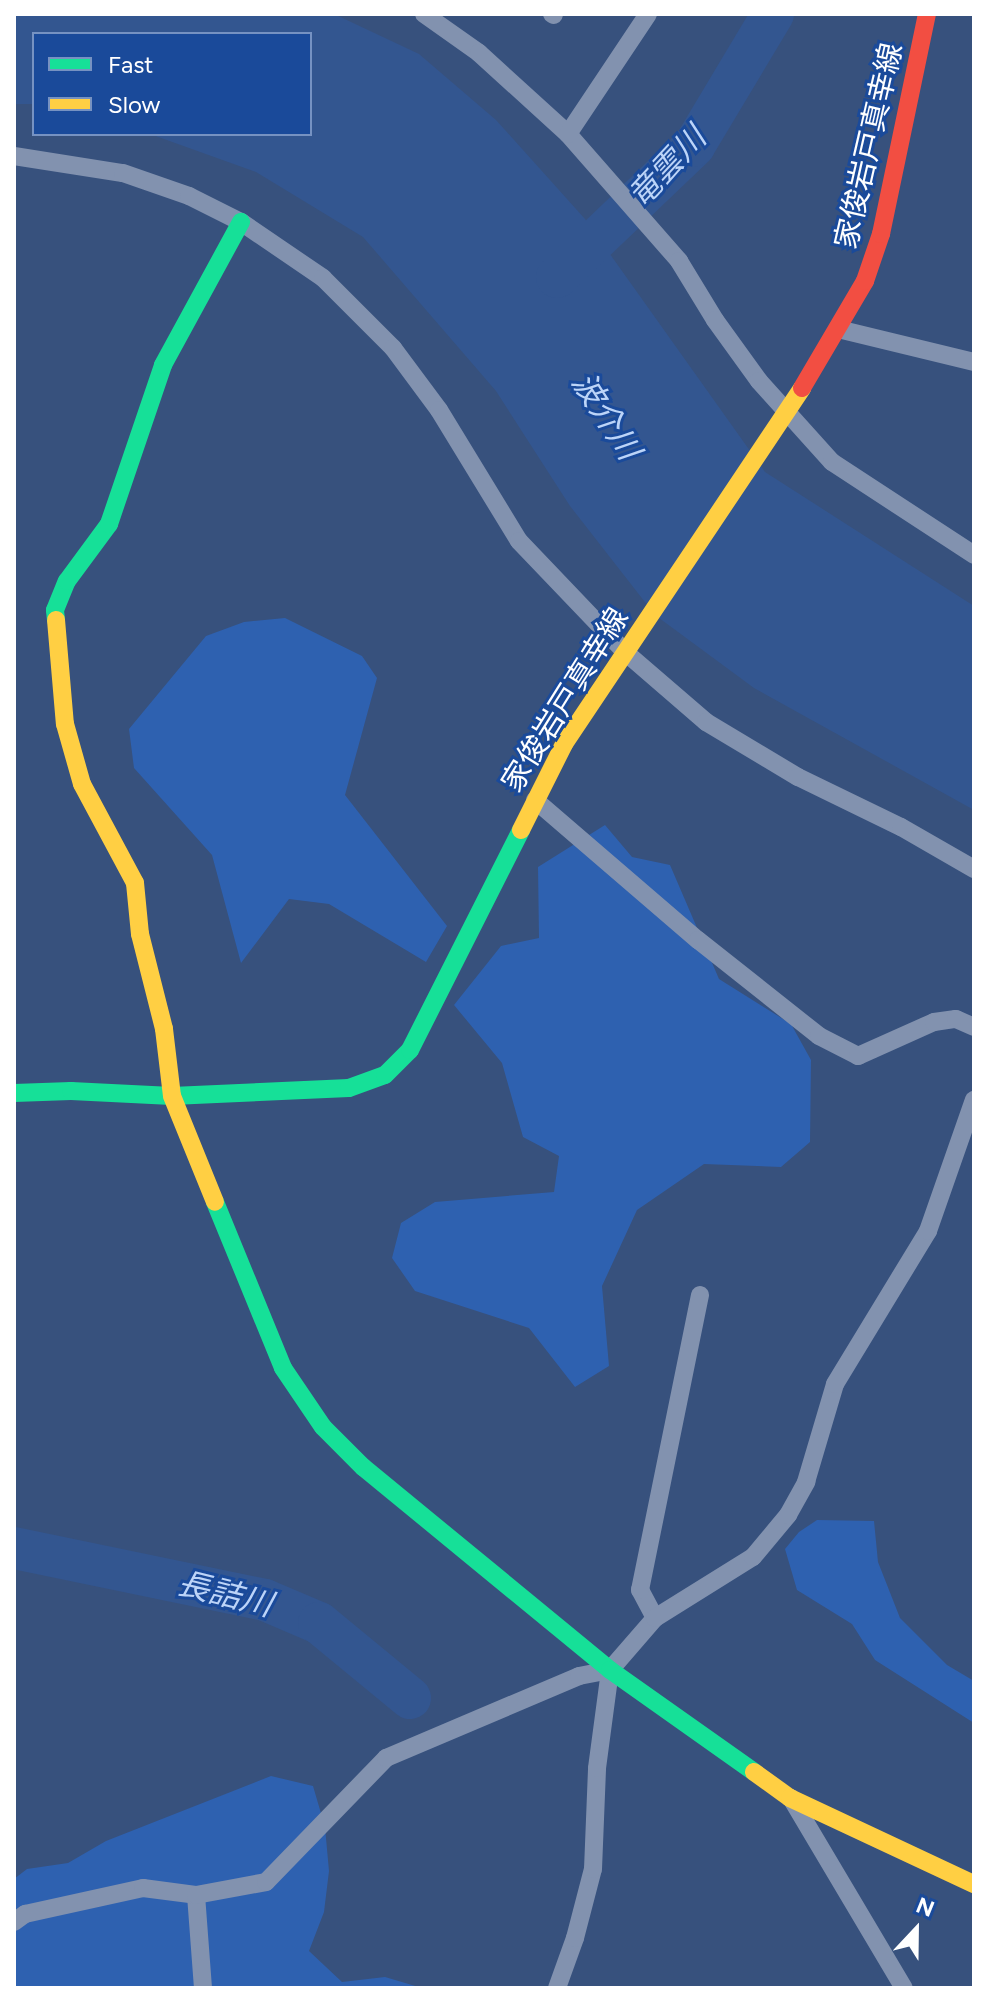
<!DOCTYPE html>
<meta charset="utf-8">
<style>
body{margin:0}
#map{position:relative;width:988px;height:2002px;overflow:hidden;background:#37517d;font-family:Figtree,"Noto Sans JP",sans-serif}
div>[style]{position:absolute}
.green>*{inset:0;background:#2e61b0}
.water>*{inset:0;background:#335690}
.river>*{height:42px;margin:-21px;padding:0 21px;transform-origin:21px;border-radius:21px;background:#335690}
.street>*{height:18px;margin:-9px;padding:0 9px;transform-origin:9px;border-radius:9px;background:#8292af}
.fast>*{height:18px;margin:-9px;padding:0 9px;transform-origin:9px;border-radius:9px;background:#16e098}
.slow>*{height:18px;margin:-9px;padding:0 9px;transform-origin:9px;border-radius:9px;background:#ffcf43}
.jam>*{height:18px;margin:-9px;padding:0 9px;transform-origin:9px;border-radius:9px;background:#f24e42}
span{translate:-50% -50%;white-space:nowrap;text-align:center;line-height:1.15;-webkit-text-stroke:6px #1a4a9a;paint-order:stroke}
.street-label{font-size:30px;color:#fff}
.water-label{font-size:32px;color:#bcd4f8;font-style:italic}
.frame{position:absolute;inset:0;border:16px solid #fff;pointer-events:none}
.legend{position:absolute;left:32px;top:32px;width:280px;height:104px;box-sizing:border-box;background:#1a4a9a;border:2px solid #7692c2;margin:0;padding:10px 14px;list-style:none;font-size:24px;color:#fff}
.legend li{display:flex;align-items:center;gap:16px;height:40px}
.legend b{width:40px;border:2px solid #7692c2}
.north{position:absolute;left:876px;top:1890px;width:80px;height:80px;-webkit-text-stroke:6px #1a4a9a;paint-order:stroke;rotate:22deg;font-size:22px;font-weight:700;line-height:32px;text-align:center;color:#fff}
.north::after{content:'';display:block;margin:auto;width:28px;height:36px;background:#fff;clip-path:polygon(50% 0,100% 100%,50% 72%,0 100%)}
</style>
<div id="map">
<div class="green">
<i style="clip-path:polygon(285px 618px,362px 656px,377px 678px,345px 795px,447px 926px,426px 962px,329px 904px,289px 899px,241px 963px,212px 855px,134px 768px,129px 729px,206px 636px,244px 622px)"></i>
<i style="clip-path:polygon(605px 825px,632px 857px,670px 865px,719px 979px,791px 1024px,811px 1060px,810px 1142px,781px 1167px,704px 1164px,637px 1210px,602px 1286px,609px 1366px,575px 1387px,529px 1328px,415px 1291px,392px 1258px,401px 1223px,435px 1202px,554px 1192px,559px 1156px,523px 1137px,502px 1063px,454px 1005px,501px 946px,539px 938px,538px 867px)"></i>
<i style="clip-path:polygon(817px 1520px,874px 1521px,878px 1562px,900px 1618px,947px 1665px,974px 1681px,974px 1723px,875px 1660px,852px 1624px,797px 1590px,785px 1549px,799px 1532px)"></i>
<i style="clip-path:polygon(271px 1776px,313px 1786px,325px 1827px,329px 1871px,324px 1912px,309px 1951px,342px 1982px,385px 1977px,422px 1988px,14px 1988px,14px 1879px,27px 1869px,68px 1863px,106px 1841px)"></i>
</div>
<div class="water">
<i style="clip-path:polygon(14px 14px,334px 14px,419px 54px,496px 120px,585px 219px,765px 472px,974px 606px,974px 810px,754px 688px,655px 615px,570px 506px,496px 391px,363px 237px,256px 172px,150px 134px,310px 134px,310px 34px,34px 34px,34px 104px,14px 104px)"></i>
</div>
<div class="river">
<i style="left:557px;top:277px;width:190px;rotate:-43.7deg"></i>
<i style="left:694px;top:146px;width:154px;rotate:-59.1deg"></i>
<i style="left:14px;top:1548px;width:256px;rotate:11.7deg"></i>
<i style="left:265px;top:1600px;width:59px;rotate:23.1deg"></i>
<i style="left:319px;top:1623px;width:118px;rotate:39.5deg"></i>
</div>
<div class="street">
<i style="left:424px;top:14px;width:67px;rotate:35.3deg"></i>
<i style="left:479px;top:53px;width:120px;rotate:42.3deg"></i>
<i style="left:568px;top:134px;width:169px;rotate:48.8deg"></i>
<i style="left:679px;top:261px;width:69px;rotate:58.6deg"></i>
<i style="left:715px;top:320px;width:75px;rotate:54.2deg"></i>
<i style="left:759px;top:381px;width:109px;rotate:48deg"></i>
<i style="left:832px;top:462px;width:170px;rotate:33.2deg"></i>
<i style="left:552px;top:14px;width:2px;rotate:27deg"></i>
<i style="left:568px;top:134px;width:144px;rotate:-56.3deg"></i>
<i style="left:14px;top:156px;width:110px;rotate:8.9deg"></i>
<i style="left:123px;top:173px;width:70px;rotate:19.2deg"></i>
<i style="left:189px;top:196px;width:58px;rotate:26.6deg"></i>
<i style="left:241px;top:222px;width:99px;rotate:34.3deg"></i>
<i style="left:323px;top:278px;width:99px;rotate:45deg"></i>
<i style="left:393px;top:348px;width:77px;rotate:53.4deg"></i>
<i style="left:439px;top:410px;width:153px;rotate:58.6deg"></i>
<i style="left:519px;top:541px;width:153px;rotate:46.3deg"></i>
<i style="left:625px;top:652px;width:107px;rotate:40.8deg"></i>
<i style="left:706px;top:722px;width:107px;rotate:30.9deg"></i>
<i style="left:798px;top:777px;width:114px;rotate:25.9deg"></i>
<i style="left:901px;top:827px;width:84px;rotate:29.9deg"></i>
<i style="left:838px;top:329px;width:140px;rotate:13.6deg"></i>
<i style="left:535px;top:800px;width:215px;rotate:40.7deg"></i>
<i style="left:698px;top:940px;width:154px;rotate:38.4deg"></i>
<i style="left:819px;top:1036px;width:44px;rotate:27.1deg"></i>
<i style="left:858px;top:1056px;width:83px;rotate:-24.1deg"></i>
<i style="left:934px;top:1022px;width:22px;rotate:-8deg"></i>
<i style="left:956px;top:1019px;width:20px;rotate:24deg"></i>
<i style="left:655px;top:1618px;width:32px;rotate:-118deg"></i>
<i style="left:640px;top:1590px;width:301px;rotate:-78.5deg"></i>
<i style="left:791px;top:1798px;width:221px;rotate:59.3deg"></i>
<i style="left:196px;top:1895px;width:93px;rotate:85.7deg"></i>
<i style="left:14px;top:1922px;width:14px;rotate:-36deg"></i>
<i style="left:25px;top:1914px;width:121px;rotate:-12.4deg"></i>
<i style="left:143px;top:1888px;width:53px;rotate:7.5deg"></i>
<i style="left:196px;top:1895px;width:71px;rotate:-10.5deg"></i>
<i style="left:266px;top:1882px;width:173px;rotate:-45.9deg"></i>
<i style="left:386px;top:1758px;width:210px;rotate:-23deg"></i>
<i style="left:579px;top:1676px;width:32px;rotate:-11deg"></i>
<i style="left:557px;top:1988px;width:53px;rotate:-70.2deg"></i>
<i style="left:575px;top:1938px;width:71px;rotate:-75.4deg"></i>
<i style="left:593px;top:1869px;width:101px;rotate:-87.7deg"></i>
<i style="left:597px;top:1768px;width:99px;rotate:-82.4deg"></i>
<i style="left:610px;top:1670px;width:69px;rotate:-49.1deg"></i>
<i style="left:655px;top:1618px;width:115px;rotate:-31.9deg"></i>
<i style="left:753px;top:1557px;width:55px;rotate:-50.2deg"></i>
<i style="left:788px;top:1515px;width:38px;rotate:-61deg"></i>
<i style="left:806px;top:1482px;width:102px;rotate:-73.5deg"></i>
<i style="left:835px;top:1384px;width:179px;rotate:-58.7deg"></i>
<i style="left:928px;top:1231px;width:139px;rotate:-70.7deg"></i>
</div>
<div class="fast">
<i style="left:56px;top:620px;width:10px;rotate:-96deg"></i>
<i style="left:55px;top:610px;width:31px;rotate:-68deg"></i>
<i style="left:67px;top:581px;width:71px;rotate:-53.6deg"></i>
<i style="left:109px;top:524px;width:168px;rotate:-71.2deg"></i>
<i style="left:163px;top:365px;width:163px;rotate:-61.4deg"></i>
<i style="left:14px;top:1093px;width:57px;rotate:-2deg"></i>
<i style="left:71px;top:1091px;width:101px;rotate:2.8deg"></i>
<i style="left:172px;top:1096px;width:177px;rotate:-2.6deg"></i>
<i style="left:349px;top:1088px;width:38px;rotate:-20deg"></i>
<i style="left:385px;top:1075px;width:35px;rotate:-45deg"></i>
<i style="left:410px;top:1050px;width:246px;rotate:-63.2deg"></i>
<i style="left:215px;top:1202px;width:179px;rotate:67.7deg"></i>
<i style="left:283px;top:1368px;width:71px;rotate:55.9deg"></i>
<i style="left:323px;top:1427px;width:57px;rotate:45deg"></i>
<i style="left:363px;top:1467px;width:320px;rotate:39.4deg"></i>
<i style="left:610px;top:1670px;width:176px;rotate:35.3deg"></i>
</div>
<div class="slow">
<i style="left:56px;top:620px;width:104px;rotate:85.1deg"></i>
<i style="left:65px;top:724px;width:62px;rotate:74.2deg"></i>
<i style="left:82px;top:784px;width:112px;rotate:61.8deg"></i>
<i style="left:135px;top:883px;width:51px;rotate:84.4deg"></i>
<i style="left:140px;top:934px;width:98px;rotate:75.8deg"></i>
<i style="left:164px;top:1029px;width:67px;rotate:83.2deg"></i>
<i style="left:172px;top:1096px;width:114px;rotate:67.9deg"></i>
<i style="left:521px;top:830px;width:96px;rotate:-63.4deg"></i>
<i style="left:564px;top:744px;width:428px;rotate:-56.2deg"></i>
<i style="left:754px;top:1772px;width:44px;rotate:35.8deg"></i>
<i style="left:790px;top:1798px;width:203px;rotate:25.1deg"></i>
</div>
<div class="jam">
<i style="left:802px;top:388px;width:124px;rotate:-59.5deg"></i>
<i style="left:865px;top:281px;width:50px;rotate:-71.2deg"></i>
<i style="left:881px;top:234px;width:225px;rotate:-78.2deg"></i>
</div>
<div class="street-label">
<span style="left:869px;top:146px;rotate:-77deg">家俊岩戸真幸線</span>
<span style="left:565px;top:700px;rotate:-58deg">家俊岩戸真幸線</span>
</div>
<div class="water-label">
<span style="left:667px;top:167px;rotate:-47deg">竜雲川</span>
<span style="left:606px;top:416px;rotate:57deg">波介川</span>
<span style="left:225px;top:1594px;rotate:14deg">長詰川</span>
</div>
<div class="frame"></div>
<ul class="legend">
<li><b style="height:10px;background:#16e098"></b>Fast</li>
<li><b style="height:10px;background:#ffcf43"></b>Slow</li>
</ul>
<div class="north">N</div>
</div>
